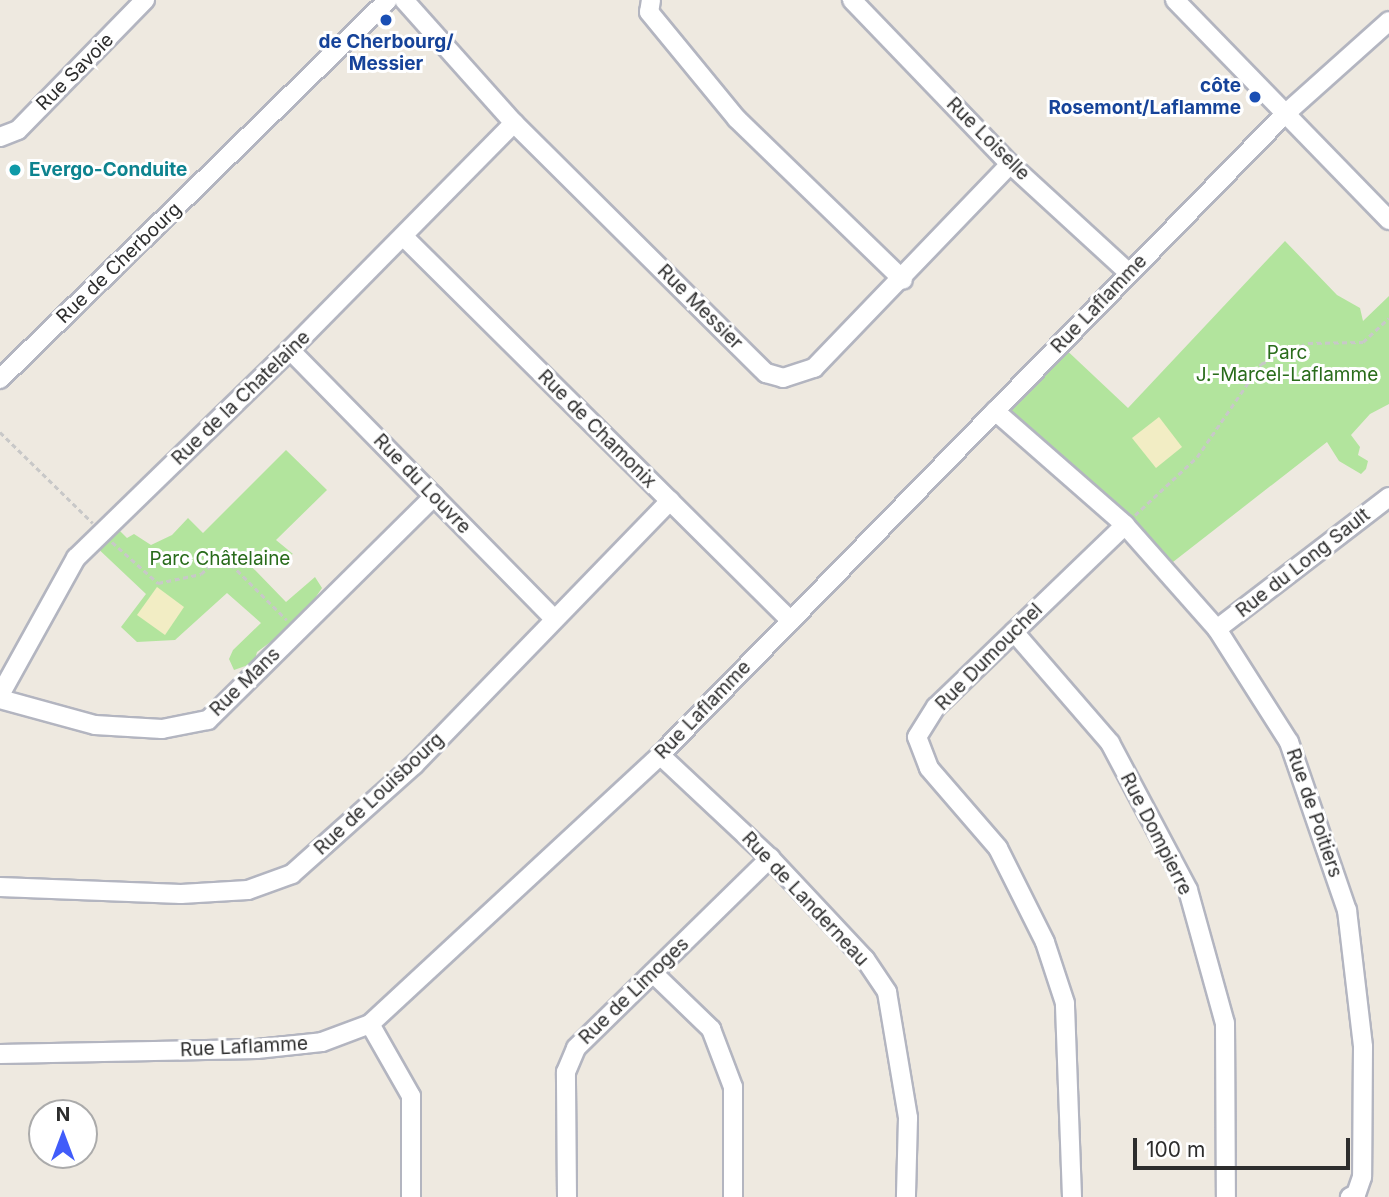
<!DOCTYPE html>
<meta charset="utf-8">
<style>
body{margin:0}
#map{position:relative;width:1389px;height:1197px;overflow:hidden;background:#eee9e0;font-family:Inter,sans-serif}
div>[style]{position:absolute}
.green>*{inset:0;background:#b2e49d}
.sand>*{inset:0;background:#f2edc4}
.path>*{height:2.5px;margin-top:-1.25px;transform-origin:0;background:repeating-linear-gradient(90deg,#c8c8c8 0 5px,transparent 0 8.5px)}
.roads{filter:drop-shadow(2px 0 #b3b5c0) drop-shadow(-2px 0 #b3b5c0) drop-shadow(0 2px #b3b5c0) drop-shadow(0 -2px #b3b5c0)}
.minor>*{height:18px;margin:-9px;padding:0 9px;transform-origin:9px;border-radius:9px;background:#fff}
.dots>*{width:19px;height:19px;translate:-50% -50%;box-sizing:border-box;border:4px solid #fff;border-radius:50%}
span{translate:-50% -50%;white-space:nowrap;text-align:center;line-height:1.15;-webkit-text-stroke:6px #fff;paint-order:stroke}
.transit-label{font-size:19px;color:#164399;font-weight:700}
.right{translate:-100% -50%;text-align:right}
.street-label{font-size:19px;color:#2d2d2d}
.culture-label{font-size:19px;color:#0d838f;font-weight:700}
.left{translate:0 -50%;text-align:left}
.park-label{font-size:19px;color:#296c1b}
.north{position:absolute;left:28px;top:1099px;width:70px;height:70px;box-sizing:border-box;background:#fff;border:2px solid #ababab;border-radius:50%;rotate:0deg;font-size:19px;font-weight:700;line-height:28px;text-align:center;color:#2d2d2d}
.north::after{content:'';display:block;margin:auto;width:24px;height:32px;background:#415cfa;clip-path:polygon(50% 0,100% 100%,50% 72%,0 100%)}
.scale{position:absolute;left:1133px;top:1138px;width:217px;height:32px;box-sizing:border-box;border:4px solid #2d2d2d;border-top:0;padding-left:9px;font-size:21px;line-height:24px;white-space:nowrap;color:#2d2d2d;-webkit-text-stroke:5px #fff;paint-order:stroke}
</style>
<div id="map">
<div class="green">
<i style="clip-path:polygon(1285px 241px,1337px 295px,1360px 308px,1363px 321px,1389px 296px,1389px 404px,1370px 414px,1351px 435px,1360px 447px,1358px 455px,1368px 461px,1366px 469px,1361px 474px,1339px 461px,1327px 442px,1164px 569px,995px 411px,1060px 344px,1128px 408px)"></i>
<i style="clip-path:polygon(286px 450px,327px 490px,276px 540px,293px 554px,272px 560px,265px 551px,250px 565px,286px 602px,315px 577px,322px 588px,283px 645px,276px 638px,257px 652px,254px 663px,234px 670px,229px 659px,233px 650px,261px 623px,227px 593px,175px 640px,137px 642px,121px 627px,146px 594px,92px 543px,112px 523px,127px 538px,134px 534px,151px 545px,172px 535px,188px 518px,203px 533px)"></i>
</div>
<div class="sand">
<i style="clip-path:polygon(1159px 417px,1182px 447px,1156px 468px,1132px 438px)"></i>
<i style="clip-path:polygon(157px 587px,184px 607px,165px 635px,137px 615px)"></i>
</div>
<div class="path">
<i style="left:0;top:432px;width:130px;rotate:44.4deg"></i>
<i style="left:1135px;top:515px;width:85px;rotate:-43.1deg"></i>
<i style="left:1197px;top:457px;width:113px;rotate:-55.5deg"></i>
<i style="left:1261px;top:364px;width:51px;rotate:-24.1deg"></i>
<i style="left:1308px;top:343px;width:55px;rotate:-1deg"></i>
<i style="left:1363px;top:342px;width:35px;rotate:-43deg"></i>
<i style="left:112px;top:542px;width:62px;rotate:41.7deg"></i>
<i style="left:158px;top:583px;width:44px;rotate:-11.8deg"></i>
<i style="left:201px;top:574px;width:21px;rotate:-43deg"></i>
<i style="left:216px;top:560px;width:16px;rotate:15deg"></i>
<i style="left:231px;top:564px;width:79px;rotate:45deg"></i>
</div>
<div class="roads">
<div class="minor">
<i style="left:404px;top:0;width:165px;rotate:48.2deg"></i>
<i style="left:514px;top:123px;width:355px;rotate:44.8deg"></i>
<i style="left:766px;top:373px;width:18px;rotate:16deg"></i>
<i style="left:783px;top:378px;width:33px;rotate:-18deg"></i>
<i style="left:814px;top:368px;width:283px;rotate:-46.1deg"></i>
<i style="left:651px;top:0;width:12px;rotate:99deg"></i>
<i style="left:649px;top:12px;width:139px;rotate:50.6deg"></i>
<i style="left:737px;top:119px;width:231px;rotate:44.1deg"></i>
<i style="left:852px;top:0;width:228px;rotate:46.1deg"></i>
<i style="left:1010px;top:164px;width:161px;rotate:42.5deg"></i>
<i style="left:1175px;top:0;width:307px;rotate:45.8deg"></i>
<i style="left:0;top:137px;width:19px;rotate:-21deg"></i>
<i style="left:18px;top:130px;width:182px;rotate:-45.7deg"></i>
<i style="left:404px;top:237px;width:545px;rotate:44.78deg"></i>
<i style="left:290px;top:350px;width:375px;rotate:45.5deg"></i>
<i style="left:0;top:379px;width:542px;rotate:-44.33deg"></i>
<i style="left:995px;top:411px;width:173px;rotate:41.2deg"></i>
<i style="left:1125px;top:525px;width:139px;rotate:48.5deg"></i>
<i style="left:1217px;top:629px;width:134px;rotate:57.5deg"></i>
<i style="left:1289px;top:742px;width:178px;rotate:71deg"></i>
<i style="left:1347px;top:910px;width:138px;rotate:83.3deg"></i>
<i style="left:1363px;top:1047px;width:130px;rotate:90.4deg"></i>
<i style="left:1362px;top:1177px;width:18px;rotate:109deg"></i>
<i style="left:1356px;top:1194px;width:7px;rotate:153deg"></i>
<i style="left:1217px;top:629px;width:217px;rotate:-37.5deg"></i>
<i style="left:1014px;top:632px;width:147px;rotate:49.1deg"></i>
<i style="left:1110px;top:743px;width:166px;rotate:62deg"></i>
<i style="left:1188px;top:890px;width:138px;rotate:74.5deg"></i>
<i style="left:1225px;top:1023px;width:174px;rotate:89.7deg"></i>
<i style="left:0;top:695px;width:157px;rotate:-61deg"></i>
<i style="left:76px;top:558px;width:298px;rotate:-44.2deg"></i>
<i style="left:290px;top:350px;width:319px;rotate:-45.4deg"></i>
<i style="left:0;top:699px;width:98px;rotate:15.3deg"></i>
<i style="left:95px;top:725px;width:67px;rotate:3.4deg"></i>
<i style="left:162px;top:729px;width:47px;rotate:-11.1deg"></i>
<i style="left:208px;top:720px;width:318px;rotate:-44.7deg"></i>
<i style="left:660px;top:755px;width:151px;rotate:43.1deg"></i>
<i style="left:770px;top:858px;width:139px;rotate:46.8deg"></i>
<i style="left:865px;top:959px;width:40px;rotate:56deg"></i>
<i style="left:887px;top:992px;width:128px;rotate:80.5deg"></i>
<i style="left:908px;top:1118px;width:79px;rotate:91.5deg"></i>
<i style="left:0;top:887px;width:181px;rotate:2.2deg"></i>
<i style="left:181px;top:894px;width:67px;rotate:-3.4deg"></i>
<i style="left:248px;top:890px;width:47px;rotate:-20deg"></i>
<i style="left:292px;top:874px;width:164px;rotate:-41.8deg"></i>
<i style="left:414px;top:765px;width:368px;rotate:-45.9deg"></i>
<i style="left:653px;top:973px;width:81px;rotate:44deg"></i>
<i style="left:711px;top:1029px;width:62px;rotate:69.2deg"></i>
<i style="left:733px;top:1087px;width:110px;rotate:90deg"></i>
<i style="left:370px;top:1024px;width:83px;rotate:60.3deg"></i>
<i style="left:411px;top:1096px;width:101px;rotate:90deg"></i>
<i style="left:0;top:1054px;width:257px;rotate:-1.1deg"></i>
<i style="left:257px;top:1049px;width:65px;rotate:-6.1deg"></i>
<i style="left:322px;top:1042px;width:51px;rotate:-20.6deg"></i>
<i style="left:370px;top:1024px;width:396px;rotate:-42.8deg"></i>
<i style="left:660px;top:755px;width:894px;rotate:-45.73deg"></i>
<i style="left:1284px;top:115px;width:141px;rotate:-41.8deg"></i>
<i style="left:567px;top:1197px;width:125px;rotate:-90.5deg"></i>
<i style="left:566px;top:1072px;width:26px;rotate:-67deg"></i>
<i style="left:576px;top:1048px;width:272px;rotate:-44.4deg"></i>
<i style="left:1072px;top:1197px;width:194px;rotate:-92.1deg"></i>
<i style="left:1065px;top:1003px;width:64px;rotate:-108.2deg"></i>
<i style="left:1045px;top:942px;width:105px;rotate:-116.6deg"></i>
<i style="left:998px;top:848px;width:106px;rotate:-130.8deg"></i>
<i style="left:929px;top:768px;width:33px;rotate:-111deg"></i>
<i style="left:917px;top:737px;width:36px;rotate:-58deg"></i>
<i style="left:936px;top:707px;width:262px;rotate:-43.9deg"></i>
</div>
</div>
<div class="dots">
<i style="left:386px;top:20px;background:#1a4fb4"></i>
<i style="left:1255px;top:97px;background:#1a4fb4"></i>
<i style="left:15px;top:170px;background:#0f9aa8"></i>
</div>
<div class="transit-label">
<span style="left:386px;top:53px">de Cherbourg/<br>Messier</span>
<span class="right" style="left:1241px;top:97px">côte<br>Rosemont/Laflamme</span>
</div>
<div class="street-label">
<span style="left:75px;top:72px;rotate:-45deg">Rue Savoie</span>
<span style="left:988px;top:139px;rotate:45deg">Rue Loiselle</span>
<span style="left:119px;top:263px;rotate:-44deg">Rue de Cherbourg</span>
<span style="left:1099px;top:304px;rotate:-46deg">Rue Laflamme</span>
<span style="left:700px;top:307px;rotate:45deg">Rue Messier</span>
<span style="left:241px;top:398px;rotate:-44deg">Rue de la Chatelaine</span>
<span style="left:597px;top:429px;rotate:45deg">Rue de Chamonix</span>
<span style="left:422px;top:484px;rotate:46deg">Rue du Louvre</span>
<span style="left:1303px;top:563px;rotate:-38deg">Rue du Long Sault</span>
<span style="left:989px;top:657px;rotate:-45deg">Rue Dumouchel</span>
<span style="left:245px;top:682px;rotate:-44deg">Rue Mans</span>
<span style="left:703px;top:710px;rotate:-46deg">Rue Laflamme</span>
<span style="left:379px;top:794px;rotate:-43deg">Rue de Louisbourg</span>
<span style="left:1314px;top:813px;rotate:71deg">Rue de Poitiers</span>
<span style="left:1156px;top:834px;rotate:63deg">Rue Dompierre</span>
<span style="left:805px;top:899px;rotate:47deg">Rue de Landerneau</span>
<span style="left:634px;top:991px;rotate:-44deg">Rue de Limoges</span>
<span style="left:244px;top:1047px;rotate:-3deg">Rue Laflamme</span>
</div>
<div class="culture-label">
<span class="left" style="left:29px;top:170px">Evergo-Conduite</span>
</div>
<div class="park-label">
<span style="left:1287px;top:364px">Parc<br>J.-Marcel-Laflamme</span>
<span style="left:220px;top:559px">Parc Châtelaine</span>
</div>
<div class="north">N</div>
<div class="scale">100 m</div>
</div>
